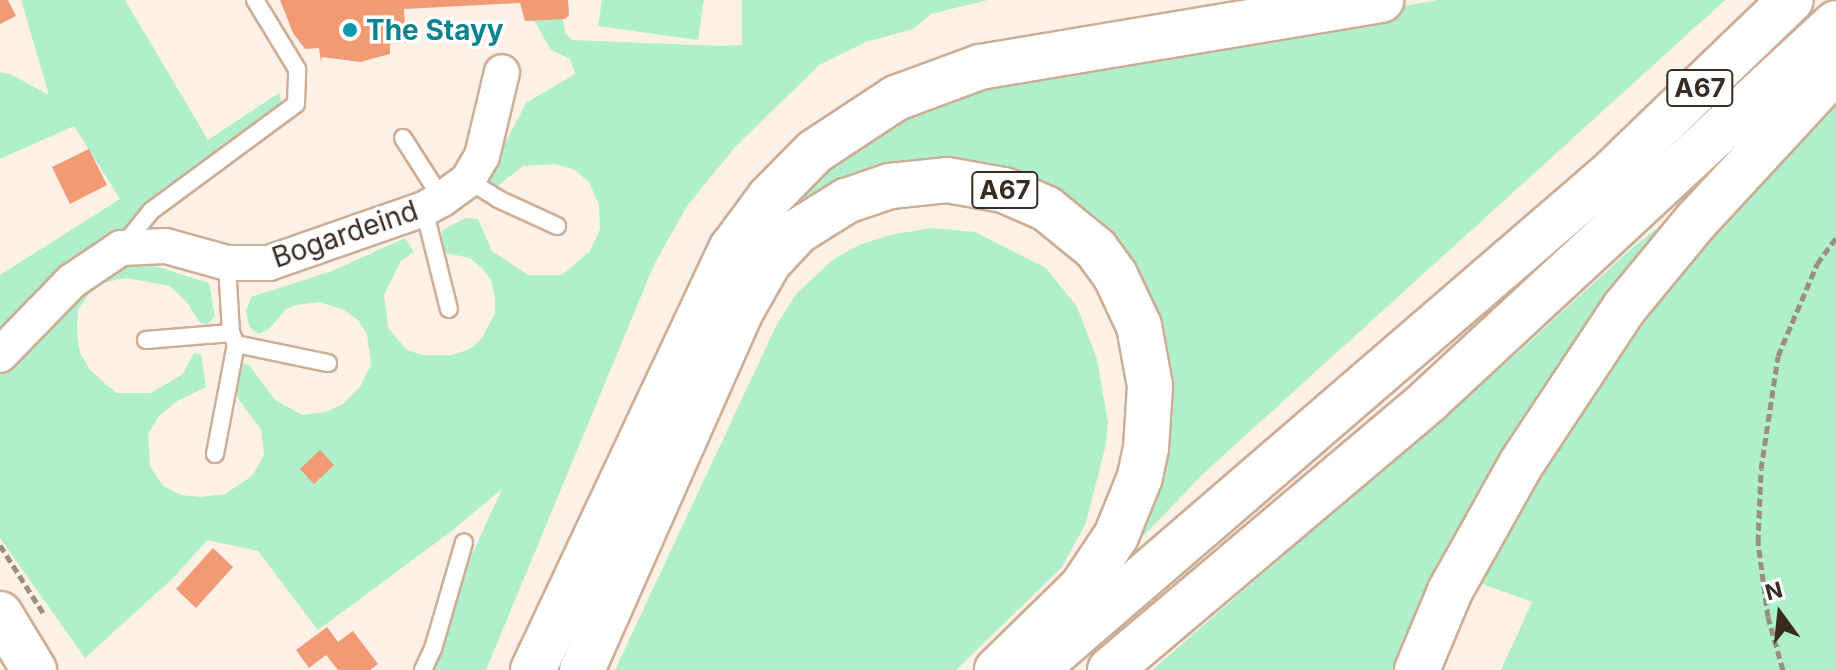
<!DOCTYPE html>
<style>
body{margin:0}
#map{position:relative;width:1836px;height:670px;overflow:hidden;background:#fdf0e7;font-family:Inter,sans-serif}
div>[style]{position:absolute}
.green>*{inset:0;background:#b0efcc}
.building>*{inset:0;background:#f09b74}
.path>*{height:5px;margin-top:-2.5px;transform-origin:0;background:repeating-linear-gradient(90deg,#998d84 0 8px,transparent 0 12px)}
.roads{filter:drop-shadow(2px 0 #ccad96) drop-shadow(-2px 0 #ccad96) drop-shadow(0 2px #ccad96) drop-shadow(0 -2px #ccad96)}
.lane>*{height:16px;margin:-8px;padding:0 8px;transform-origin:8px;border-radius:8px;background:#fff}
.street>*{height:34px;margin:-17px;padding:0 17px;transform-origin:17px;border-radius:17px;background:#fff}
.secondary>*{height:44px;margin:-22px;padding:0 22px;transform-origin:22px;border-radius:22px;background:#fff}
.highway>*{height:44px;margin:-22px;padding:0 22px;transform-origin:22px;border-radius:22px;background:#fff}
.dots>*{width:22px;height:22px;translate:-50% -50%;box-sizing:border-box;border:4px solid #fff;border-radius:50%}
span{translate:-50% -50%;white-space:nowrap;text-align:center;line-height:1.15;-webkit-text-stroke:7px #fff;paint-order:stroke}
.shield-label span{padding:2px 6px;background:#fff;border:2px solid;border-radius:6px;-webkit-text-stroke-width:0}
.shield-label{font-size:26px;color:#372b22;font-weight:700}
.culture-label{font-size:28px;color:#0d838f;font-weight:700}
.left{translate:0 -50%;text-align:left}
.street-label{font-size:28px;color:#372b22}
.north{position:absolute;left:1740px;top:574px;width:80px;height:80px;-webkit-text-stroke:6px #fff;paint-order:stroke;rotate:345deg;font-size:22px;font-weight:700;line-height:32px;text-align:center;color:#372b22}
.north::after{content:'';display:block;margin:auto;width:28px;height:36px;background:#372b22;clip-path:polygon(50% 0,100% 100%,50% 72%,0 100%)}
</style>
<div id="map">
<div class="green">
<i style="clip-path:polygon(21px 0,125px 0,208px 140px,279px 93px,281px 100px,281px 106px,140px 228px,57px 273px,0 330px,0 275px,120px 199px,74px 126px,0 159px,0 72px,12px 75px,49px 95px)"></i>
<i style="clip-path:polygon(602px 0,704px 0,698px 40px,598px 26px)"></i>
<i style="clip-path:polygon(742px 0,988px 0,931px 14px,913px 29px,866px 42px,819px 65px,735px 147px,687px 206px,654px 265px,486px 670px,419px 670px,502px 489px,449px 533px,318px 630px,258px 551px,207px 540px,175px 576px,85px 658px,0 538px,0 371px,86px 286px,127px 264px,152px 265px,209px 283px,215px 316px,207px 325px,200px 323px,186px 301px,170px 286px,126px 278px,106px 282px,90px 293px,78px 309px,77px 333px,80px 353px,90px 370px,116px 393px,151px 393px,183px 374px,194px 353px,201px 354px,206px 387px,177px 401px,159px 416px,148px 434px,150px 466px,163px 486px,181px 495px,200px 497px,225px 494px,252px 476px,264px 455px,261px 429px,239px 400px,232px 382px,240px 362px,250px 366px,275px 400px,302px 415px,325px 412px,343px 404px,360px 387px,371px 365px,367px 334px,358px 320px,344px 310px,320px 302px,296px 305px,286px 309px,268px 330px,258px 334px,249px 326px,246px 312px,251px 297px,332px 271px,405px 238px,414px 252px,401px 261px,384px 295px,388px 328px,407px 350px,422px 355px,452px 355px,470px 349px,481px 339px,495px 314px,495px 297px,491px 280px,483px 269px,470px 258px,445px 253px,441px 238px,443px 230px,465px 218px,478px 219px,492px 251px,528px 275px,562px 275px,590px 251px,600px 229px,599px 205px,589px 182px,575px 170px,555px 164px,523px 166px,496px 187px,487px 178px,526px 103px,575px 74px,570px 59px,551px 50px,535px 22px,522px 11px,562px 14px,565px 32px,571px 40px,721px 46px,742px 45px)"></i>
<i style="clip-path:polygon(1438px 0,1725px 0,1205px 472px,1122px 558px,1143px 324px,1001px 177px,756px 226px,805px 172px,932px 92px,1151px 49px)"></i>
<i style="clip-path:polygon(1836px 101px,1836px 670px,1501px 670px,1532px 602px,1474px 581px,1516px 507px,1623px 346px,1726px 219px)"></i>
<i style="clip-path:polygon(1715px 183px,1471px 526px,1392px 670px,1152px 670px,1516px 354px,1632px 248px)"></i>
<i style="clip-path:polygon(932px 228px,975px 232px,1046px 268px,1077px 307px,1097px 359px,1108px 423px,1105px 448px,1086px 523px,1062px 567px,956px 670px,615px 670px,776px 326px,796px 294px,834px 259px,859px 245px,890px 235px)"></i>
</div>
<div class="building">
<i style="clip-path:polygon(0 0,8px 0,16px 16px,0 24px)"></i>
<i style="clip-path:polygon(280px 0,568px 0,569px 15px,565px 19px,525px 21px,520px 3px,404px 9px,405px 26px,410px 26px,410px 36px,406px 37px,406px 43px,390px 44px,390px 54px,360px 62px,322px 57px,321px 62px,319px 48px,305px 49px,293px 33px)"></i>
<i style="clip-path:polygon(89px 149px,107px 185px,70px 204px,52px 167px)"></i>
<i style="clip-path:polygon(320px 450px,334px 465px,314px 484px,300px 469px)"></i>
<i style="clip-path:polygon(213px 548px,233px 567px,196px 608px,176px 589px)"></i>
<i style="clip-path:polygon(327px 627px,338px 642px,353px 631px,378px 664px,370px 670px,338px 670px,326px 655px,309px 668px,296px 650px)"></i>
</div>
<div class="path">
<i style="left:0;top:545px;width:84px;rotate:57.6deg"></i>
<i style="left:1783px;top:670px;width:55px;rotate:-105.8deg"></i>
<i style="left:1768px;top:617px;width:76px;rotate:-97.6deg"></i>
<i style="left:1758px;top:542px;width:73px;rotate:-87.6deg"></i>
<i style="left:1761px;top:469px;width:114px;rotate:-81.4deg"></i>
<i style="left:1778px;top:356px;width:100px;rotate:-67deg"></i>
<i style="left:1817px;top:264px;width:32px;rotate:-54deg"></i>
</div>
<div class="roads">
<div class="lane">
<i style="left:403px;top:138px;width:72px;rotate:57.4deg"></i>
<i style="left:468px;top:180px;width:36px;rotate:32deg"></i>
<i style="left:498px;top:199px;width:65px;rotate:24.6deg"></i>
<i style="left:424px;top:209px;width:103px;rotate:76deg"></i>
<i style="left:122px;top:247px;width:46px;rotate:-51.1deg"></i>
<i style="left:151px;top:211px;width:180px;rotate:-36.4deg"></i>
<i style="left:296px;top:104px;width:35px;rotate:-88deg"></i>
<i style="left:297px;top:69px;width:81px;rotate:-121.3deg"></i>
<i style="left:146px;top:340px;width:85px;rotate:-4.7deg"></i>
<i style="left:236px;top:344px;width:94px;rotate:11.7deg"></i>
<i style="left:215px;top:454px;width:112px;rotate:-79.2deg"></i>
<i style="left:236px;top:344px;width:12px;rotate:-114deg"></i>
<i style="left:231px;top:333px;width:70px;rotate:-93.3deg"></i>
<i style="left:423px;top:670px;width:23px;rotate:-65deg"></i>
<i style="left:433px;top:649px;width:111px;rotate:-73.8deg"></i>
</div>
<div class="street">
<i style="left:0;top:355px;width:103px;rotate:-45.8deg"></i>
<i style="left:72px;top:281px;width:59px;rotate:-34deg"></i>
<i style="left:121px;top:248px;width:45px;rotate:-2.5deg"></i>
<i style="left:166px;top:246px;width:63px;rotate:15.6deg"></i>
<i style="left:227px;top:263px;width:42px"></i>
<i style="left:269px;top:263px;width:164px;rotate:-19.2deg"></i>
<i style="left:424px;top:209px;width:21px;rotate:-29deg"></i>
<i style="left:442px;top:199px;width:32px;rotate:-36deg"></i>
<i style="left:468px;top:180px;width:28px;rotate:-60deg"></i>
<i style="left:482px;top:156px;width:86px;rotate:-76.6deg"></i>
</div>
<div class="secondary">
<i style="left:0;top:614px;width:66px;rotate:58.7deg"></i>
</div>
<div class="highway">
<i style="left:533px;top:670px;width:467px;rotate:-64.8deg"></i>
<i style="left:732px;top:248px;width:62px;rotate:-53.5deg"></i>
<i style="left:769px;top:198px;width:64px;rotate:-45.6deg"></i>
<i style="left:814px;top:152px;width:98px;rotate:-33.4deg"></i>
<i style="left:896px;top:98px;width:90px;rotate:-20.3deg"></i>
<i style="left:980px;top:67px;width:407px;rotate:-9.5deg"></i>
<i style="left:582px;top:670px;width:390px;rotate:-66.1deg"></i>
<i style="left:740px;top:313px;width:59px;rotate:-60.4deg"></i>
<i style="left:769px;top:262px;width:42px;rotate:-46.9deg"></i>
<i style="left:798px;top:231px;width:57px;rotate:-32deg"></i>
<i style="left:846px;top:201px;width:46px;rotate:-18.8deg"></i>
<i style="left:890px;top:186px;width:57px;rotate:-6deg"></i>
<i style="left:947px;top:180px;width:58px;rotate:10deg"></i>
<i style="left:1004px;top:190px;width:47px;rotate:23.8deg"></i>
<i style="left:1047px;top:209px;width:63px;rotate:39.2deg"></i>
<i style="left:1096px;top:249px;width:32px;rotate:54deg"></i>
<i style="left:1115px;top:275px;width:56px;rotate:64.8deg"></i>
<i style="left:1139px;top:326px;width:61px;rotate:79.6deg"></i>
<i style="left:1150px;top:386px;width:62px;rotate:93.7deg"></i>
<i style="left:1146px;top:448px;width:30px;rotate:102deg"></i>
<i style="left:1140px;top:477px;width:64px;rotate:112.1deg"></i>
<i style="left:1116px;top:536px;width:61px;rotate:123.7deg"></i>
<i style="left:1082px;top:587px;width:119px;rotate:135.7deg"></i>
<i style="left:1035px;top:670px;width:758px;rotate:-40.77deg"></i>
<i style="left:1609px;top:175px;width:252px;rotate:-43.9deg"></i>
<i style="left:1110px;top:670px;width:417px;rotate:-40.2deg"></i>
<i style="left:1428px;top:401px;width:556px;rotate:-42.81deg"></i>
<i style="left:1417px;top:670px;width:86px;rotate:-67.3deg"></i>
<i style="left:1450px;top:591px;width:145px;rotate:-60.8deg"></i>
<i style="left:1521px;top:464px;width:188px;rotate:-56.5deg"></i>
<i style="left:1625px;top:307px;width:112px;rotate:-50.5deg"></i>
<i style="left:1696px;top:221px;width:206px;rotate:-47.2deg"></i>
</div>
</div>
<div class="dots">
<i style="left:350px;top:30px;background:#0f9aa8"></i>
</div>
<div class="shield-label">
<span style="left:1700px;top:88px">A67</span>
<span style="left:1005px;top:190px">A67</span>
</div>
<div class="culture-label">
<span class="left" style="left:366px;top:30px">The Stayy</span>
</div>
<div class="street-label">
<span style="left:345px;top:234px;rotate:-19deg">Bogardeind</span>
</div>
<div class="north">N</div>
</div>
